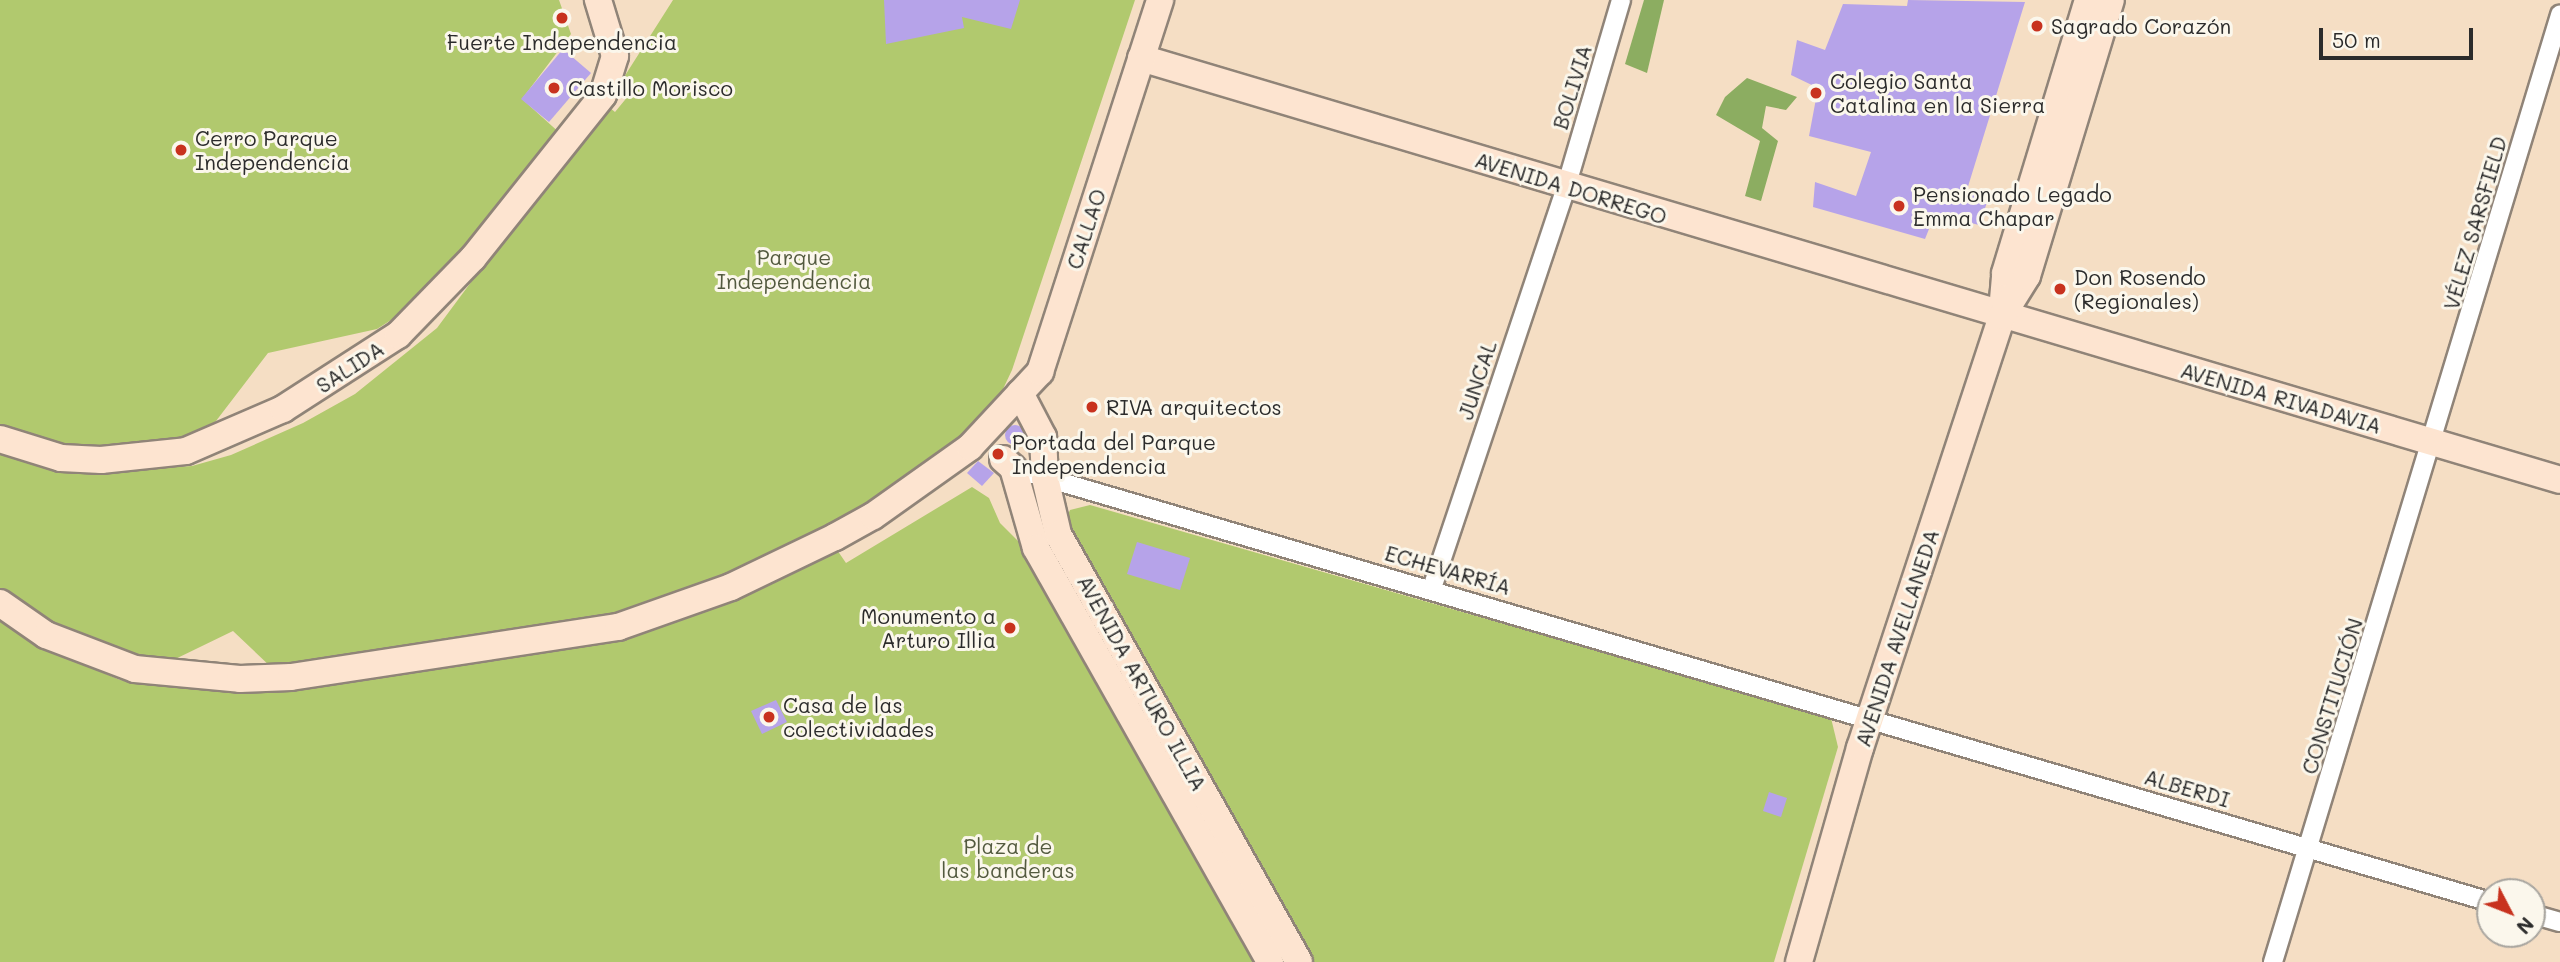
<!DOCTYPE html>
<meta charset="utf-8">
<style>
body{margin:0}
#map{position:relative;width:2560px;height:962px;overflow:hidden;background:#f5dec4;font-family:Mali,sans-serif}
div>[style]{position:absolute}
.green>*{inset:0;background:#b1c96e}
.forest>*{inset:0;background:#8cad61}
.building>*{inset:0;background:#b6a3e9}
.round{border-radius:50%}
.roads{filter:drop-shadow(2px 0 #908478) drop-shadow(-2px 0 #908478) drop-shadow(0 2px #908478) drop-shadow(0 -2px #908478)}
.street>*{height:18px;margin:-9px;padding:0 9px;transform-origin:9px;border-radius:9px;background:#fff}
.secondary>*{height:26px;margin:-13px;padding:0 13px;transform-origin:13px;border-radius:13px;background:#fde4d0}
.dots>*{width:19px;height:19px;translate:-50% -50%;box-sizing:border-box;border:4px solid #fbf7ec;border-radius:50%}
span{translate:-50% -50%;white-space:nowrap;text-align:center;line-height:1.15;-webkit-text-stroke:6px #fbf7ec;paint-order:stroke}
.poi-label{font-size:21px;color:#2b2b2b}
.left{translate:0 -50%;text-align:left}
.right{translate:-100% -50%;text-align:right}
.street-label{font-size:21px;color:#2b2b2b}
.park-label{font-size:21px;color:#535a3f}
.north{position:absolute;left:2476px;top:878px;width:70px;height:70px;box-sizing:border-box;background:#fbf7ec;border:2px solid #a8a59f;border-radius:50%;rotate:132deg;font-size:19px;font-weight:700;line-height:28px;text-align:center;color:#2b2b2b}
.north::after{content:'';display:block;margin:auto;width:24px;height:32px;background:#c8321e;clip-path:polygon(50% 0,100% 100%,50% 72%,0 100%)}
.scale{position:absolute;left:2319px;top:28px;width:154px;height:32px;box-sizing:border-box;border:4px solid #2b2b2b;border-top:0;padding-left:9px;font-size:21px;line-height:24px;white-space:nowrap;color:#2b2b2b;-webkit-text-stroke:5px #fbf7ec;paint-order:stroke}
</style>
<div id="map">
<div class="green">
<i style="clip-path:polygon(0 0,559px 0,571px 34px,522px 99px,562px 135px,484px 227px,402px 313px,377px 329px,268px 353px,216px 421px,188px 440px,99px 451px,48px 444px,0 429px)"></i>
<i style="clip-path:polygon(673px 0,1135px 0,1012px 370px,995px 406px,957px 447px,906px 486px,742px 571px,620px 615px,272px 668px,233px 631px,165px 664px,72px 638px,0 591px,0 450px,81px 473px,192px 466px,231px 455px,303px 423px,355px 394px,437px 328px,604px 103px,615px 112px,629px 95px,619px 85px)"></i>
<i style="clip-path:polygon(972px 487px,989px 498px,1000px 523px,1024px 547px,1256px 962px,0 962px,0 617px,71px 659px,120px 680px,181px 687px,312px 688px,534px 654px,623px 632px,835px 547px,846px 563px)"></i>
<i style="clip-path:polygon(1090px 505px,1831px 718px,1838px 747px,1774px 962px,1308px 962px,1064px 523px,1070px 510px)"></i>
</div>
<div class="forest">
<i style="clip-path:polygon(1644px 0,1664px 0,1647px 73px,1625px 64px)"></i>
<i style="clip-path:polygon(1747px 78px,1797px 97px,1786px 110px,1766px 106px,1762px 128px,1778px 141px,1761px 201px,1745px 196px,1760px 141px,1716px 115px,1725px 97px)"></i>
</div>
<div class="building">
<i style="clip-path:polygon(884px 0,1020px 0,1011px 29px,962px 17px,964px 28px,886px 44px)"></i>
<i style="clip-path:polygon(1908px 0,2025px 2px,1966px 193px,1989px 197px,1979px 225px,1935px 214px,1925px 239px,1813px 207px,1815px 182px,1856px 196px,1871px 152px,1809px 136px,1818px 88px,1791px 75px,1797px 40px,1825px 50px,1843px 4px,1907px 6px)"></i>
<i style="clip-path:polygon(563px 49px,591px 73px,549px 122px,521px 99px)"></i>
<i class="round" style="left:1005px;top:425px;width:20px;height:20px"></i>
<i style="clip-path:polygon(978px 461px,994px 473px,982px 486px,967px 473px)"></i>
<i style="clip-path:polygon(1137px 542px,1190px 558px,1180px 590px,1127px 574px)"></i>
<i style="clip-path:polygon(776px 700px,787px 722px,762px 734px,751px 711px)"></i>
<i style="clip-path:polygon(1769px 792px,1787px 798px,1781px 817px,1763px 811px)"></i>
</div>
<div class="roads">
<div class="street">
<i style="left:1013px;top:468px;width:1539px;rotate:16.37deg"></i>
<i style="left:1432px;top:588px;width:423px;rotate:-71.5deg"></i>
<i style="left:1566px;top:187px;width:195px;rotate:-73.6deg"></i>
<i style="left:2532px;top:914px;width:29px;rotate:16deg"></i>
<i style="left:2273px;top:962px;width:990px;rotate:-73.14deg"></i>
</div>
<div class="secondary">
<i style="left:1141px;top:58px;width:1480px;rotate:16.56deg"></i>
<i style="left:2002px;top:311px;width:38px;rotate:-85deg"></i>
<i style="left:2005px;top:273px;width:285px;rotate:-73.1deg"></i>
<i style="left:1020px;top:393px;width:50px;rotate:62.4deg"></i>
<i style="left:1043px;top:437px;width:41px;rotate:87.2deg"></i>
<i style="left:1045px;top:478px;width:57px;rotate:76.9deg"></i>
<i style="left:1058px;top:534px;width:491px;rotate:60.6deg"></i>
<i style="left:0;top:439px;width:64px;rotate:17.3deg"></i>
<i style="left:61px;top:458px;width:40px;rotate:2.9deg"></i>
<i style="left:101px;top:460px;width:85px;rotate:-6deg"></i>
<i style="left:186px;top:451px;width:106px;rotate:-23.4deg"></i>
<i style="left:283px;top:409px;width:137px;rotate:-32.8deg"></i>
<i style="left:398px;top:335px;width:107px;rotate:-45.8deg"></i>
<i style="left:473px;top:258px;width:208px;rotate:-51.4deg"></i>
<i style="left:603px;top:95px;width:41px;rotate:-72.9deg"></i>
<i style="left:615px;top:56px;width:59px;rotate:-106.9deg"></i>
<i style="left:1003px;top:459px;width:13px;rotate:42deg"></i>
<i style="left:1013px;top:468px;width:83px;rotate:74deg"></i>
<i style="left:1036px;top:548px;width:476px;rotate:60.5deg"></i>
<i style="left:0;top:603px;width:56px;rotate:34.8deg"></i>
<i style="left:46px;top:635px;width:95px;rotate:20.9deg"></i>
<i style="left:135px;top:669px;width:105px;rotate:5.4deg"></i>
<i style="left:240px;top:679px;width:51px;rotate:-2.2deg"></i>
<i style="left:291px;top:677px;width:331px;rotate:-8.7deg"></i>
<i style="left:618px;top:627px;width:120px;rotate:-19.5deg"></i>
<i style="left:731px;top:587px;width:115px;rotate:-25.7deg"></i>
<i style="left:835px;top:537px;width:43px;rotate:-28.9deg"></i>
<i style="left:873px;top:516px;width:119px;rotate:-35.4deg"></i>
<i style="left:970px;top:447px;width:103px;rotate:-47deg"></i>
<i style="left:1040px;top:372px;width:391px;rotate:-72.1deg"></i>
<i style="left:1799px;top:962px;width:223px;rotate:-74.1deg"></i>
<i style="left:1860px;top:748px;width:455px;rotate:-71.8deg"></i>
<i style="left:2002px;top:316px;width:47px;rotate:-58deg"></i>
<i style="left:2027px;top:276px;width:288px;rotate:-73.1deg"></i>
</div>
</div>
<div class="dots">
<i style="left:562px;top:18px;background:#c8321e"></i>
<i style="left:2037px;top:26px;background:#c8321e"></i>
<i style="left:554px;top:88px;background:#c8321e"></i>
<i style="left:1816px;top:93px;background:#c8321e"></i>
<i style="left:181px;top:150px;background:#c8321e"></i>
<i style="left:1899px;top:206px;background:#c8321e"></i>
<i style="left:2060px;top:289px;background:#c8321e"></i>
<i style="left:1092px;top:407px;background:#c8321e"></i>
<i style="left:998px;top:454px;background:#c8321e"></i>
<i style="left:1010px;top:628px;background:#c8321e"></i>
<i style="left:769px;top:717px;background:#c8321e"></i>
</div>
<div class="poi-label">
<span class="left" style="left:2051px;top:26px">Sagrado Corazón</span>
<span style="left:562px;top:42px">Fuerte Independencia</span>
<span class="left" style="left:1830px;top:93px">Colegio Santa<br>Catalina en la Sierra</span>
<span class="left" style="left:568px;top:88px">Castillo Morisco</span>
<span class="left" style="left:195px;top:150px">Cerro Parque<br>Independencia</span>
<span class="left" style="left:1913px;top:206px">Pensionado Legado<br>Emma Chapar</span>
<span class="left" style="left:2074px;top:289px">Don Rosendo<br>(Regionales)</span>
<span class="left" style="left:1106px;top:407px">RIVA arquitectos</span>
<span class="left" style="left:1012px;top:454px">Portada del Parque<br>Independencia</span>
<span class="right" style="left:996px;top:628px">Monumento a<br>Arturo Illia</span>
<span class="left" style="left:783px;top:717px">Casa de las<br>colectividades</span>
</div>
<div class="street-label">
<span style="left:1572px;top:87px;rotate:-73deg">BOLIVIA</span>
<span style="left:1571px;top:188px;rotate:17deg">AVENIDA DORREGO</span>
<span style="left:2475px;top:223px;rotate:-74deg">VÉLEZ SARSFIELD</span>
<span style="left:1086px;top:229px;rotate:-72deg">CALLAO</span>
<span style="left:350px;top:367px;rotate:-33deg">SALIDA</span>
<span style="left:1477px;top:380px;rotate:-72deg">JUNCAL</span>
<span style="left:2281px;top:398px;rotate:16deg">AVENIDA RIVADAVIA</span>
<span style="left:1448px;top:570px;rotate:16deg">ECHEVARRÍA</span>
<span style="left:1897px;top:638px;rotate:-72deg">AVENIDA AVELLANEDA</span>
<span style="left:1142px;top:683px;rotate:61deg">AVENIDA ARTURO ILLIA</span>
<span style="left:2332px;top:696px;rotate:-73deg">CONSTITUCIÓN</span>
<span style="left:2187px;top:788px;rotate:16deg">ALBERDI</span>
</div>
<div class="park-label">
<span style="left:794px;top:269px">Parque<br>Independencia</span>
<span style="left:1008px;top:858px">Plaza de<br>las banderas</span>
</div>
<div class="north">N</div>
<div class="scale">50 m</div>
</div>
